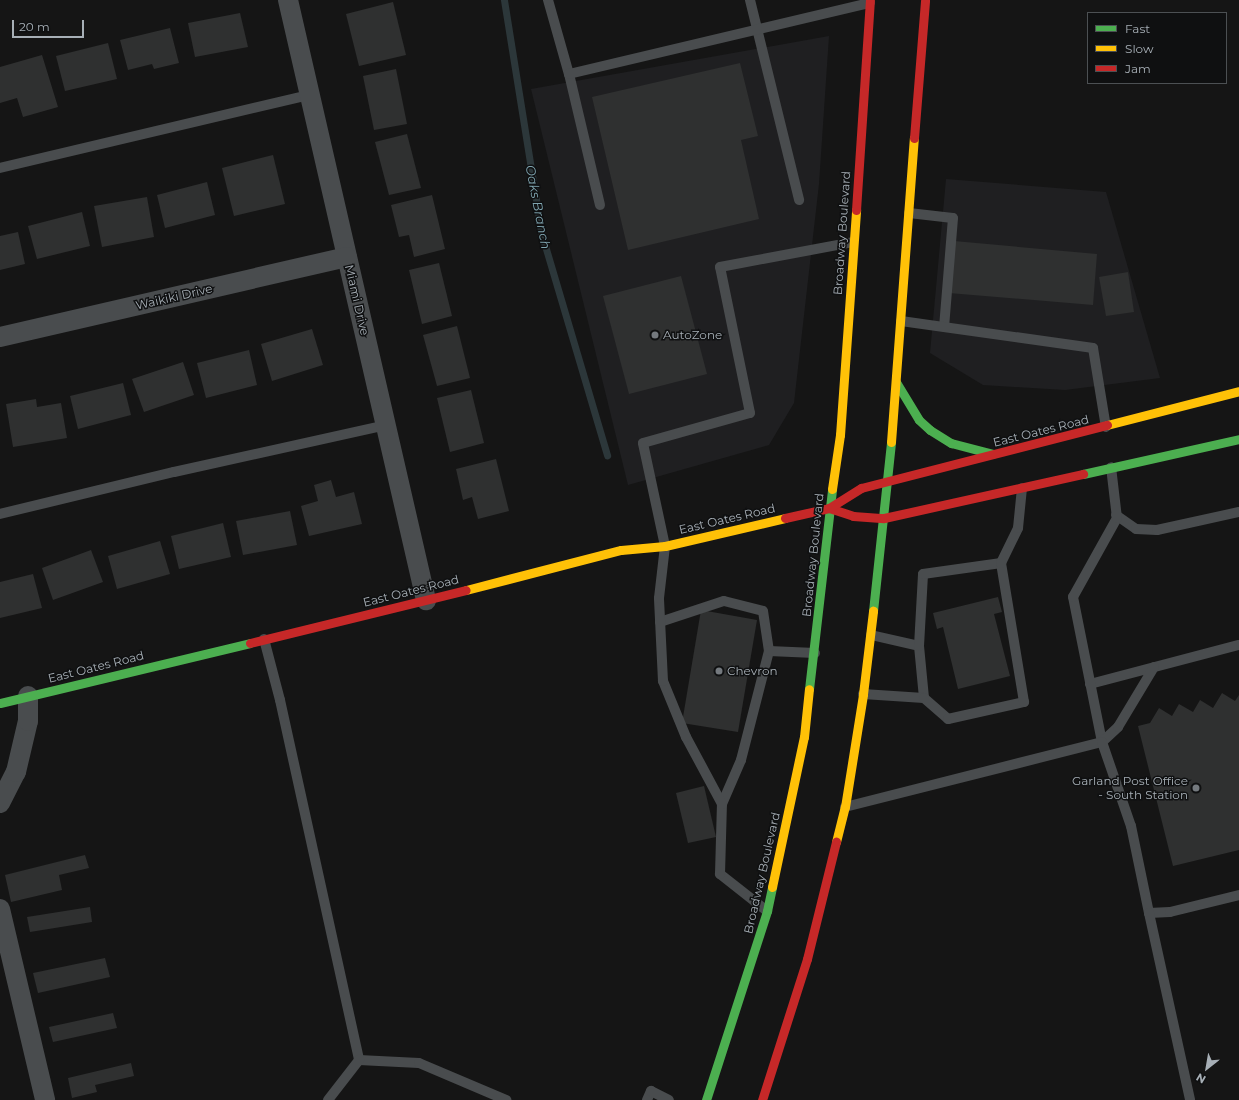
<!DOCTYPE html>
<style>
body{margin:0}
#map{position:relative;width:1239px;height:1100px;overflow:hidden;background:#151515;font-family:Montserrat,sans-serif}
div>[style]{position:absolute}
.built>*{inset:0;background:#1f1f21}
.stream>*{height:7px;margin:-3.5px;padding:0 3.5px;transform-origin:3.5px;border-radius:3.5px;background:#2c373a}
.building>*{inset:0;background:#2f3030}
.lane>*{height:10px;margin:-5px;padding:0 5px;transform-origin:5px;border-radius:5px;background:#494c4e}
.street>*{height:20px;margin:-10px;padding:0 10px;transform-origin:10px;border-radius:10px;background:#494c4e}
.fast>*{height:9px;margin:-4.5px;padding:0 4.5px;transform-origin:4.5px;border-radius:4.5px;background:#4caf50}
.slow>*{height:9px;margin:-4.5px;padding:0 4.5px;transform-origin:4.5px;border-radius:4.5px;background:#ffc107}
.jam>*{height:9px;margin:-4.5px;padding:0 4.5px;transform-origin:4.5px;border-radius:4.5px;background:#c62828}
.dots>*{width:11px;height:11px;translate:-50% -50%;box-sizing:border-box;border:2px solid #0f1011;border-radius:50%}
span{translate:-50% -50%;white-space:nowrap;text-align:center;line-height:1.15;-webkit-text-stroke:3px #0f1011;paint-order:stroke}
.street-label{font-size:12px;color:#a7afb6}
.poi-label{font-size:12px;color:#a7afb6}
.left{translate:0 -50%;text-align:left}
.right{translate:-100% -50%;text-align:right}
.water-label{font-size:13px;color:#7fa4af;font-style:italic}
.legend{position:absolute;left:1087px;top:12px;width:140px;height:72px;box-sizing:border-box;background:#0f1011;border:1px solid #4c5053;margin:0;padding:5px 7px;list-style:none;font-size:12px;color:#a7afb6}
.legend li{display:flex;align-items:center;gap:8px;height:20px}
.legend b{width:20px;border:1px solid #4c5053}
.north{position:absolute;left:1187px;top:1048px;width:40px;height:40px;-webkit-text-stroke:3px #0f1011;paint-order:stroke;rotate:211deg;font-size:11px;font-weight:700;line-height:16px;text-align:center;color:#a7afb6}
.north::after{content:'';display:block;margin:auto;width:14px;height:18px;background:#a7afb6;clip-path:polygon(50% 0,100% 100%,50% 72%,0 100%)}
.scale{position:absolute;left:12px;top:20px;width:72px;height:18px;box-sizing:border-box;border:2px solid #a7afb6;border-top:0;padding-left:5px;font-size:12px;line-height:14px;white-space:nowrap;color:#a7afb6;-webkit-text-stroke:3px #0f1011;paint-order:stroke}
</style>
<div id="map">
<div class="built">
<i style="clip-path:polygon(829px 36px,819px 184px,794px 403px,769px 445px,628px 485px,531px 89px)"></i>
<i style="clip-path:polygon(946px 179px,1106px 192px,1160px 378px,1065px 390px,983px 385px,930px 353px)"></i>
</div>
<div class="stream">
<i style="left:504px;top:0;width:235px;rotate:80.9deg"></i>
<i style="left:541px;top:232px;width:233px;rotate:73.5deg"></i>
</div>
<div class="building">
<i style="clip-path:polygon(393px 2px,406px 55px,359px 66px,346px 14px)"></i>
<i style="clip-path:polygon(240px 13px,248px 47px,195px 57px,188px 23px)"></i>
<i style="clip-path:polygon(170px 28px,179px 63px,154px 69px,152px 64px,128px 70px,120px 40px)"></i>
<i style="clip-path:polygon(108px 43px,117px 79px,65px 91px,56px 56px)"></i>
<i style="clip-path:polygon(42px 55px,58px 107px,23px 117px,17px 98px,0 103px,0 67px)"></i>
<i style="clip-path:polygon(740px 63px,758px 136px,741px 140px,759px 219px,628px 250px,592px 97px)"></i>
<i style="clip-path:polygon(396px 69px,407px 124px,374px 130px,363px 76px)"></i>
<i style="clip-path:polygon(407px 134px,421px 188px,389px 195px,375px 142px)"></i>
<i style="clip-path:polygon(273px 155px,285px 204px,234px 216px,222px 168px)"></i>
<i style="clip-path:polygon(207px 182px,215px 215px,165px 228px,157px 195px)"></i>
<i style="clip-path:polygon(432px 195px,445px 249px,414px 257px,409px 235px,399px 237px,391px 205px)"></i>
<i style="clip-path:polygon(147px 197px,154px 237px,102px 247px,94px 206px)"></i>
<i style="clip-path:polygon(82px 212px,90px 246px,37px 259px,28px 226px)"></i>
<i style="clip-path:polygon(18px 232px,25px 264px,0 270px,0 236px)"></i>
<i style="clip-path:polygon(954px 241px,1097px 254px,1093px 305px,949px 293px)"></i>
<i style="clip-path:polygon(439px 263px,452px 316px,422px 324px,409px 270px)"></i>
<i style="clip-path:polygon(1128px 272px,1134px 312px,1106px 316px,1099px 277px)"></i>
<i style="clip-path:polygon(681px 276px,707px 374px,629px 394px,603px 296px)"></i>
<i style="clip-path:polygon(457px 326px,470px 378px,437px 386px,423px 335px)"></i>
<i style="clip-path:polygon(312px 329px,323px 365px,272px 381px,261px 344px)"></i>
<i style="clip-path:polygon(249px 350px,257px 385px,206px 398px,197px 363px)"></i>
<i style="clip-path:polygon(183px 362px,194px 395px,144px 412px,132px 379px)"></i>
<i style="clip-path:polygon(123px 383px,131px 415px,78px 429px,70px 396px)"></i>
<i style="clip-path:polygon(471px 390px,484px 443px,450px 452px,437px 398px)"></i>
<i style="clip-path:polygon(36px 399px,37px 407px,61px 403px,67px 438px,13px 447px,6px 404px)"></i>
<i style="clip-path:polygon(496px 459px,509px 511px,478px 519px,472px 497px,463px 500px,456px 469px)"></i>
<i style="clip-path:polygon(331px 480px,336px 497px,354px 492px,362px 524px,309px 536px,301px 506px,318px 501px,314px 485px)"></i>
<i style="clip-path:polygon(290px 511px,297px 545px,243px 555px,236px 521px)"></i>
<i style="clip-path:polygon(223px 523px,231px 557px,179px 569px,171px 536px)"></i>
<i style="clip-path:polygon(160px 541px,170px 574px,117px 589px,108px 556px)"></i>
<i style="clip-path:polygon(91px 550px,103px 582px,53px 600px,42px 568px)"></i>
<i style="clip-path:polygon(33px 574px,42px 608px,0 618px,0 582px)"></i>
<i style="clip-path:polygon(998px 597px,1002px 612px,994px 614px,1010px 676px,958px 689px,943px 627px,937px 629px,933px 613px)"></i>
<i style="clip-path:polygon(701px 610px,757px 620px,738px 732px,682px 723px)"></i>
<i style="clip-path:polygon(1222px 693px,1235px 701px,1239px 695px,1239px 850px,1173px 866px,1138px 726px,1150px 723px,1159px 708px,1172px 716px,1179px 704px,1193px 712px,1200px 700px,1213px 708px)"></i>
<i style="clip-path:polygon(704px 786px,716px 837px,688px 843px,676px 793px)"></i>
<i style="clip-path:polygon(85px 855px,89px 868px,59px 875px,62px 890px,11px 902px,5px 875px)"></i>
<i style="clip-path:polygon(90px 907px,92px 922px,30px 932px,27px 917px)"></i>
<i style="clip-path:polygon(105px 958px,110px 977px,38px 993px,33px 973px)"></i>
<i style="clip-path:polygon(113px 1013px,117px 1028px,53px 1042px,49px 1027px)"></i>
<i style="clip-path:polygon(131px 1063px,134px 1076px,95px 1085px,97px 1092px,72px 1098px,68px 1078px)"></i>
</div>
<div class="lane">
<i style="left:548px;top:0;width:77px;rotate:74.2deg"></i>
<i style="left:750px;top:0;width:206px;rotate:76.2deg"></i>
<i style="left:0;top:168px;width:318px;rotate:-13.3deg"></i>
<i style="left:600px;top:205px;width:135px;rotate:-103.3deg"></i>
<i style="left:569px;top:74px;width:309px;rotate:-13.3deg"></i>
<i style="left:909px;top:213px;width:44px;rotate:6.5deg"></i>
<i style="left:953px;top:218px;width:109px;rotate:94.7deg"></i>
<i style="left:901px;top:321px;width:194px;rotate:8deg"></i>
<i style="left:1093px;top:348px;width:80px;rotate:80.7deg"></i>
<i style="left:0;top:514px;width:179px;rotate:-13.6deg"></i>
<i style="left:174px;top:472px;width:217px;rotate:-12.5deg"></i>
<i style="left:1116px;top:515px;width:24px;rotate:35deg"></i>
<i style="left:1136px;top:529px;width:21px;rotate:3deg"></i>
<i style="left:1157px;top:530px;width:84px;rotate:-12.4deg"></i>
<i style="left:660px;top:622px;width:67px;rotate:-18.2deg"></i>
<i style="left:724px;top:601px;width:40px;rotate:14.4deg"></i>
<i style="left:763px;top:611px;width:40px;rotate:81.5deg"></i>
<i style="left:871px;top:635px;width:49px;rotate:12.9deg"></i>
<i style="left:919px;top:646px;width:52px;rotate:84.5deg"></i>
<i style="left:264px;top:639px;width:63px;rotate:75.3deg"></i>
<i style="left:280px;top:700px;width:369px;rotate:77.6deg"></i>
<i style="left:359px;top:1060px;width:60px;rotate:2.9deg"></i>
<i style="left:419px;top:1063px;width:95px;rotate:23deg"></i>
<i style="left:919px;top:646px;width:72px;rotate:-86.8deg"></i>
<i style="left:923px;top:574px;width:79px;rotate:-8deg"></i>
<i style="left:1090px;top:684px;width:154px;rotate:-14.7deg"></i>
<i style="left:863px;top:694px;width:61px;rotate:3.8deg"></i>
<i style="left:924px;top:698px;width:32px;rotate:41deg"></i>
<i style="left:948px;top:719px;width:78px;rotate:-12.6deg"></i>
<i style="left:1024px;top:702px;width:141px;rotate:-99.4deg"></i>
<i style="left:1001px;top:563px;width:39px;rotate:-64deg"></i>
<i style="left:1018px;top:528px;width:40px;rotate:-84.3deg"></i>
<i style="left:1102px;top:742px;width:148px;rotate:-101.3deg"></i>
<i style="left:1073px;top:597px;width:90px;rotate:-60.9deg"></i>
<i style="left:1117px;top:518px;width:51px;rotate:-96.7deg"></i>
<i style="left:1102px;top:742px;width:22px;rotate:-43deg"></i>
<i style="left:1118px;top:727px;width:70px;rotate:-59deg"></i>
<i style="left:722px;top:804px;width:48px;rotate:-66.6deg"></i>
<i style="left:741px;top:760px;width:113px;rotate:-75.6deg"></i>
<i style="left:769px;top:651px;width:46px;rotate:2.5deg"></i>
<i style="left:845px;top:807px;width:265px;rotate:-14.2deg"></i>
<i style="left:1102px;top:742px;width:89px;rotate:71deg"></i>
<i style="left:1131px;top:826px;width:89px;rotate:78.3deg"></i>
<i style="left:1149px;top:913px;width:21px;rotate:-3deg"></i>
<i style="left:1170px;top:912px;width:71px;rotate:-13.8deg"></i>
<i style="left:767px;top:911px;width:60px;rotate:-141.8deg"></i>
<i style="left:720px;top:874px;width:70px;rotate:-88.4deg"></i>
<i style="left:722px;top:804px;width:76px;rotate:-118.2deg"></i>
<i style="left:686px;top:737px;width:61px;rotate:-112.3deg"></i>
<i style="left:663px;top:681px;width:83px;rotate:-92.8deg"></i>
<i style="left:659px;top:598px;width:52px;rotate:-83.4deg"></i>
<i style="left:665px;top:546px;width:105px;rotate:-102.1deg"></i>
<i style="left:643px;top:443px;width:111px;rotate:-15.7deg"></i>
<i style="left:750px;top:413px;width:149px;rotate:-101.6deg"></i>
<i style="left:720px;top:267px;width:135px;rotate:-10.6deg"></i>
<i style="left:1149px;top:913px;width:191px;rotate:77.6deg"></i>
<i style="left:328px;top:1100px;width:51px;rotate:-52.2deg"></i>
<i style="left:647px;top:1100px;width:10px;rotate:-66deg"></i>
<i style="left:651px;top:1091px;width:20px;rotate:27deg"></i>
</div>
<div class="street">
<i style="left:288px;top:0;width:616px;rotate:77.05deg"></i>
<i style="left:0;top:337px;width:356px;rotate:-13deg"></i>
<i style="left:0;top:803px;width:35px;rotate:-63deg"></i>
<i style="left:16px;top:772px;width:52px;rotate:-76.8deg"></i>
<i style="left:28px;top:721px;width:25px;rotate:-90deg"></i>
<i style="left:0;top:909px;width:196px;rotate:76.7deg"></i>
</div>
<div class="fast">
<i style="left:896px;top:382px;width:44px;rotate:58.8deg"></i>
<i style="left:919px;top:420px;width:15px;rotate:42deg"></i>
<i style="left:930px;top:430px;width:25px;rotate:32deg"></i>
<i style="left:951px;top:443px;width:43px;rotate:14.7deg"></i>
<i style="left:1083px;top:474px;width:160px;rotate:-12.6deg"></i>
<i style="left:873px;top:611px;width:170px;rotate:-83.9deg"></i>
<i style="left:809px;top:689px;width:201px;rotate:-83.4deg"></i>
<i style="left:0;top:703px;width:257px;rotate:-13.5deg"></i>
<i style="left:706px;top:1100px;width:199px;rotate:-72.1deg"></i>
<i style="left:767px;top:911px;width:25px;rotate:-78deg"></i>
</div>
<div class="slow">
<i style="left:1107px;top:425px;width:136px;rotate:-14.4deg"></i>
<i style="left:891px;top:442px;width:305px;rotate:-85.7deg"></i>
<i style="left:832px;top:489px;width:55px;rotate:-81.6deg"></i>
<i style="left:840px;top:435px;width:226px;rotate:-85.9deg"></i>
<i style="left:466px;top:590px;width:160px;rotate:-14.5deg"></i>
<i style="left:621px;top:550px;width:44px;rotate:-5.2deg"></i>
<i style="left:665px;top:546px;width:123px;rotate:-13.1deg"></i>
<i style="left:836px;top:842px;width:36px;rotate:-76deg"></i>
<i style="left:845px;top:807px;width:114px;rotate:-80.9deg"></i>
<i style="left:863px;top:694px;width:84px;rotate:-83.1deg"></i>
<i style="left:772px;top:887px;width:153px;rotate:-78deg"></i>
<i style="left:804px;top:737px;width:48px;rotate:-84.1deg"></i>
</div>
<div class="jam">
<i style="left:914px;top:138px;width:138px;rotate:-85.4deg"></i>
<i style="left:856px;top:210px;width:210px;rotate:-86.2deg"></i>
<i style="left:829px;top:508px;width:25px;rotate:18deg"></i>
<i style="left:853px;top:516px;width:31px;rotate:4deg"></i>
<i style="left:884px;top:518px;width:204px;rotate:-12.5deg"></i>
<i style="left:785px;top:518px;width:45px;rotate:-12.8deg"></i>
<i style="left:829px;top:508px;width:38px;rotate:-32deg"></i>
<i style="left:861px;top:488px;width:254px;rotate:-14.4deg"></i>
<i style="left:250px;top:643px;width:222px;rotate:-13.8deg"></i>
<i style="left:762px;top:1100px;width:148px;rotate:-72.3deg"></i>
<i style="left:807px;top:959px;width:121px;rotate:-76.1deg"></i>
</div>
<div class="dots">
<i style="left:655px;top:335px;background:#74797e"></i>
<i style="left:719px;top:671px;background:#74797e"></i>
<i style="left:1196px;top:788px;background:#74797e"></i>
</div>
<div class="street-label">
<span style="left:842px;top:233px;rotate:-86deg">Broadway Boulevard</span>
<span style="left:174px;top:297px;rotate:-13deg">Waikiki Drive</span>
<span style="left:357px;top:300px;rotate:77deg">Miami Drive</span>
<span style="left:1041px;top:431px;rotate:-14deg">East Oates Road</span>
<span style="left:727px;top:519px;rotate:-13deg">East Oates Road</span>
<span style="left:813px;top:555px;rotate:-84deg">Broadway Boulevard</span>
<span style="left:411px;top:591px;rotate:-14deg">East Oates Road</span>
<span style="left:96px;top:667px;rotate:-14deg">East Oates Road</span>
<span style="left:762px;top:873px;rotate:-77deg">Broadway Boulevard</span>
</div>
<div class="poi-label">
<span class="left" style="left:663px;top:335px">AutoZone</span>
<span class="left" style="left:727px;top:671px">Chevron</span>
<span class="right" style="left:1188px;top:788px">Garland Post Office<br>- South Station</span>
</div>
<div class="water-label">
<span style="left:538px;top:207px;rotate:79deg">Oaks Branch</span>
</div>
<ul class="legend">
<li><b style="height:5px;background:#4caf50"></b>Fast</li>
<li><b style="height:5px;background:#ffc107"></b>Slow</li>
<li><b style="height:5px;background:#c62828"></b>Jam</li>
</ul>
<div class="north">N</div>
<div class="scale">20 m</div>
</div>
